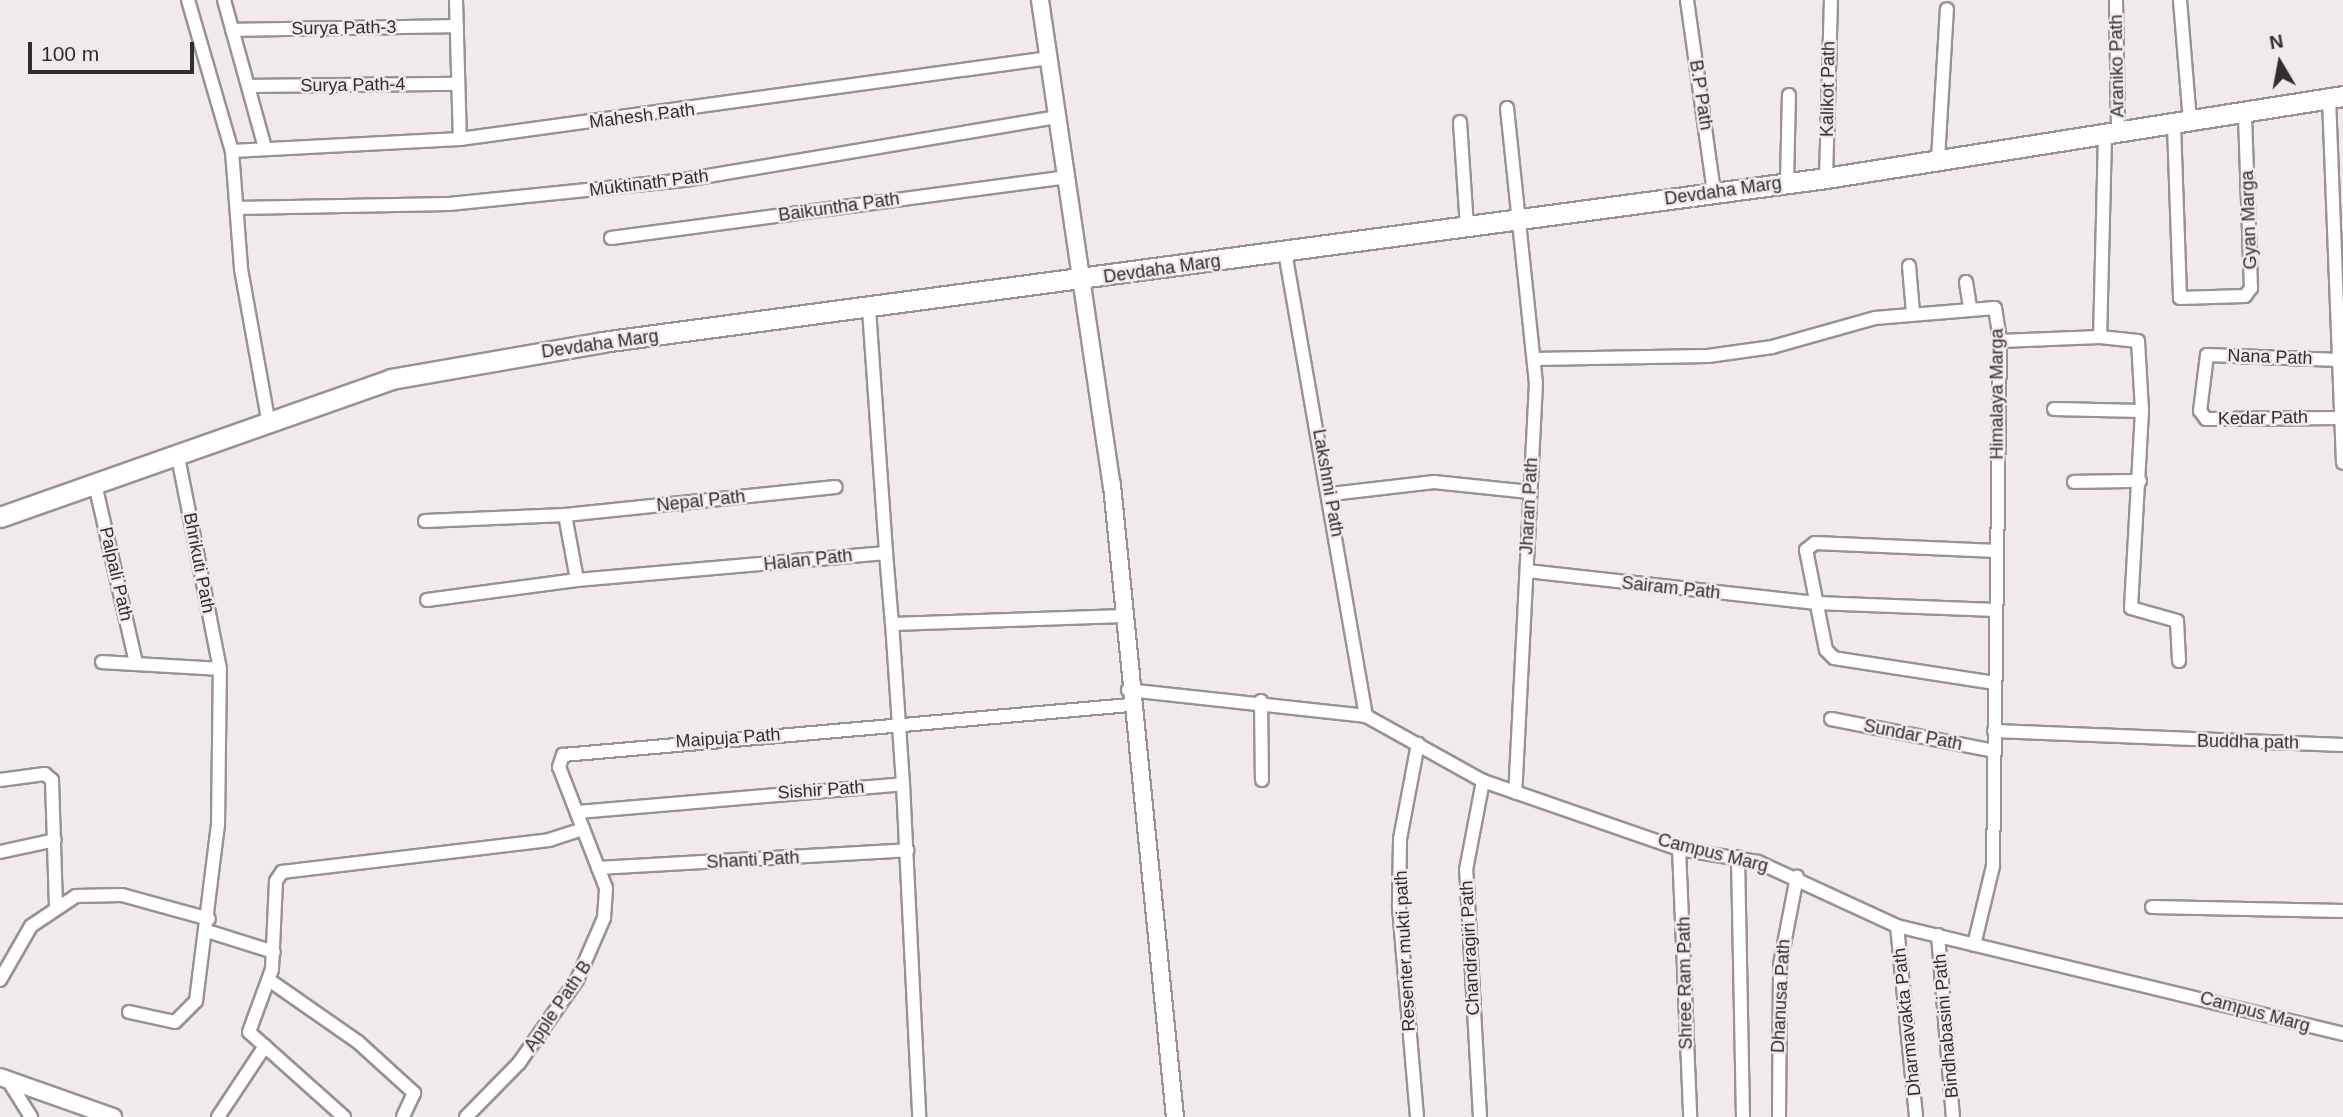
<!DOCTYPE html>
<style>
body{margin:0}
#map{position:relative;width:2343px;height:1117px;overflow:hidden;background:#f1eaea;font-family:Helvetica,sans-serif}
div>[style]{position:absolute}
.roads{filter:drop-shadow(2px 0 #999192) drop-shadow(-2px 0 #999192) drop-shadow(0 2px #999192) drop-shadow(0 -2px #999192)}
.minor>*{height:12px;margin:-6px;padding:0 6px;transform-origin:6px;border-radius:6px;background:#fff}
.tertiary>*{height:16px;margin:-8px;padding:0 8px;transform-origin:8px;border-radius:8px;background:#fff}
.primary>*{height:19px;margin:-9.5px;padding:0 9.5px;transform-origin:9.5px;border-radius:9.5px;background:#fff}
span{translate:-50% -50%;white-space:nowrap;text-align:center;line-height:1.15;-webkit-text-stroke:5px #f1eaea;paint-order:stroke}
.street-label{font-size:18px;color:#312e2e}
.north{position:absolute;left:2245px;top:28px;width:70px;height:70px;-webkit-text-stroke:5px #f1eaea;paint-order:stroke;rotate:350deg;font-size:19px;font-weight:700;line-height:28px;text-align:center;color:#312e2e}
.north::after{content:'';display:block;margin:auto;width:24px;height:32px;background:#312e2e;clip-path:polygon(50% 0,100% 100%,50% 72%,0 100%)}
.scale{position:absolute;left:28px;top:42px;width:166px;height:32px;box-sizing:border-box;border:4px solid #312e2e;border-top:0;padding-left:9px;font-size:21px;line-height:24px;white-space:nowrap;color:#312e2e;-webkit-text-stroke:5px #f1eaea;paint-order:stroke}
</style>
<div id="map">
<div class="roads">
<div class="minor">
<i style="left:188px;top:0;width:157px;rotate:73.8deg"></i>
<i style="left:232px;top:151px;width:118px;rotate:85.6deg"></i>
<i style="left:241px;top:269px;width:158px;rotate:79.8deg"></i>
<i style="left:224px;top:0;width:154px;rotate:74.5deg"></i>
<i style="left:456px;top:0;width:139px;rotate:88.4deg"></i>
<i style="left:1687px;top:0;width:193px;rotate:82deg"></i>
<i style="left:2116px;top:0;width:133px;rotate:89.1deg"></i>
<i style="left:2180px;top:0;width:122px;rotate:85.3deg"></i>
<i style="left:232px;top:30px;width:225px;rotate:-1deg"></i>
<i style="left:251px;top:86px;width:204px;rotate:-0.6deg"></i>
<i style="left:2329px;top:98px;width:365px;rotate:87.8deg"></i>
<i style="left:1507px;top:108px;width:277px;rotate:84deg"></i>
<i style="left:1536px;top:383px;width:410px;rotate:92.9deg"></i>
<i style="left:1460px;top:122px;width:105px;rotate:86.2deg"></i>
<i style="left:2174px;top:125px;width:173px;rotate:88deg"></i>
<i style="left:2180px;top:298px;width:65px;rotate:-1.8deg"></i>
<i style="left:2245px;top:296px;width:10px;rotate:-53deg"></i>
<i style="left:2251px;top:288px;width:175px;rotate:-92deg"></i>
<i style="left:2105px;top:135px;width:202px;rotate:91.4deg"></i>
<i style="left:2100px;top:337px;width:38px;rotate:6deg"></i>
<i style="left:2138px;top:341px;width:70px;rotate:86.7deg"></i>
<i style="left:2142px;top:411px;width:197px;rotate:93.2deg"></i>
<i style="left:2131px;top:608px;width:48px;rotate:15.8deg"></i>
<i style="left:2177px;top:621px;width:40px;rotate:87.1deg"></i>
<i style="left:232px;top:151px;width:228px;rotate:-3deg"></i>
<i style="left:460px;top:139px;width:595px;rotate:-7.83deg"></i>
<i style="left:1938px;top:159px;width:150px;rotate:-86.6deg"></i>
<i style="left:1826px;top:178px;width:178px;rotate:-88.4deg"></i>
<i style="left:1787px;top:182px;width:87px;rotate:-88.7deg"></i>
<i style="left:237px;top:208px;width:212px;rotate:-1.1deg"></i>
<i style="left:449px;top:204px;width:236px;rotate:-5.8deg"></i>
<i style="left:684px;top:180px;width:379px;rotate:-9.6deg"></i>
<i style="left:611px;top:238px;width:459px;rotate:-7.6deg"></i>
<i style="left:1285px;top:252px;width:471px;rotate:80.1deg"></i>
<i style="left:1909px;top:266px;width:47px;rotate:85.1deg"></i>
<i style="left:1966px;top:282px;width:26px;rotate:81deg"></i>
<i style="left:869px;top:309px;width:245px;rotate:86deg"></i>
<i style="left:2000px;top:341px;width:100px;rotate:-2.3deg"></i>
<i style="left:1534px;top:359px;width:174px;rotate:-1deg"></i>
<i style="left:1708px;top:356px;width:65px;rotate:-8deg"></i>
<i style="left:1772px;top:347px;width:107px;rotate:-15.7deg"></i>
<i style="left:1875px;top:318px;width:120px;rotate:-4.8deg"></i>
<i style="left:1995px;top:308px;width:33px;rotate:81deg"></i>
<i style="left:2000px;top:341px;width:525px;rotate:90.76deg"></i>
<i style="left:1993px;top:866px;width:81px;rotate:103.5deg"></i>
<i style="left:2339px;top:360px;width:132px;rotate:-177.8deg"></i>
<i style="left:2207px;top:355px;width:56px;rotate:97.1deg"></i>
<i style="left:2200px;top:411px;width:10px;rotate:53deg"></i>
<i style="left:2206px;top:419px;width:134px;rotate:-0.4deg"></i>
<i style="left:2054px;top:409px;width:88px;rotate:1.3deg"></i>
<i style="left:2074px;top:482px;width:66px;rotate:-0.9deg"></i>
<i style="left:95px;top:484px;width:184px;rotate:77.1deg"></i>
<i style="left:1331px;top:494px;width:104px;rotate:-6.6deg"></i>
<i style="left:1434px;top:482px;width:96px;rotate:6deg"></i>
<i style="left:565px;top:515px;width:272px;rotate:-5.9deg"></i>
<i style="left:425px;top:521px;width:140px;rotate:-2.5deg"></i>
<i style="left:565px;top:515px;width:66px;rotate:79.5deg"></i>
<i style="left:1527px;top:571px;width:291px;rotate:6.3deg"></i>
<i style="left:1816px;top:603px;width:180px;rotate:2.2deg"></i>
<i style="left:427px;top:600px;width:151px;rotate:-7.6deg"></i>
<i style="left:577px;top:580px;width:310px;rotate:-5deg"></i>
<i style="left:886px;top:553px;width:71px;rotate:85.2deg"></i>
<i style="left:892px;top:624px;width:233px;rotate:-2deg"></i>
<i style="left:102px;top:662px;width:118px;rotate:3.4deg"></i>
<i style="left:1995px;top:683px;width:163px;rotate:-171.2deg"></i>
<i style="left:1834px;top:658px;width:11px;rotate:-135deg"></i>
<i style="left:1826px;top:650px;width:102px;rotate:-101.3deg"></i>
<i style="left:1806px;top:550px;width:11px;rotate:-38deg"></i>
<i style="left:1815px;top:543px;width:182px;rotate:2.5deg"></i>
<i style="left:1128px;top:690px;width:239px;rotate:6.2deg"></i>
<i style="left:1366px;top:716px;width:134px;rotate:29.1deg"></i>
<i style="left:1483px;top:781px;width:207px;rotate:19.1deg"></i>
<i style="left:1679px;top:849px;width:80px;rotate:9.3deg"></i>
<i style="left:1758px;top:862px;width:153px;rotate:24.7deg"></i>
<i style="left:1897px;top:926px;width:459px;rotate:13.6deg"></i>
<i style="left:1261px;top:701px;width:79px;rotate:89.3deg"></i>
<i style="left:1831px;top:719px;width:166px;rotate:11.1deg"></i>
<i style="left:1994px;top:731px;width:349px;rotate:2.3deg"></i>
<i style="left:0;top:780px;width:45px;rotate:-7.6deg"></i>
<i style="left:45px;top:774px;width:9px;rotate:41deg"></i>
<i style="left:52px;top:780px;width:125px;rotate:88.2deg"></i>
<i style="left:903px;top:784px;width:333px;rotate:87.2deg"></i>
<i style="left:578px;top:812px;width:326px;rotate:-4.9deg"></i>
<i style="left:903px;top:784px;width:160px;rotate:-93.9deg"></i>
<i style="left:1679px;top:849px;width:268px;rotate:87.6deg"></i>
<i style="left:0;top:852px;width:56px;rotate:-12.3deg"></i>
<i style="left:1738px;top:857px;width:260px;rotate:88.9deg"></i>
<i style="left:598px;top:868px;width:310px;rotate:-3.3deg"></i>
<i style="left:2152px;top:907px;width:191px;rotate:1.2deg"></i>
<i style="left:1897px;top:926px;width:192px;rotate:84.3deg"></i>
<i style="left:207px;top:931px;width:70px;rotate:17.4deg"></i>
<i style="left:1938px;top:935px;width:183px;rotate:85.3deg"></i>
<i style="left:0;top:980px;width:62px;rotate:-60.1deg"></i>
<i style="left:31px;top:926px;width:54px;rotate:-33.7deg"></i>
<i style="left:76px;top:896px;width:46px;rotate:-1.2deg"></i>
<i style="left:122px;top:895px;width:90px;rotate:15.4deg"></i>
<i style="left:269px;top:980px;width:108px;rotate:34.9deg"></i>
<i style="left:358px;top:1042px;width:76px;rotate:42.3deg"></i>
<i style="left:414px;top:1093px;width:26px;rotate:115deg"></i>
<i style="left:129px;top:1012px;width:47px;rotate:12.3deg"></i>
<i style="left:175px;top:1022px;width:30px;rotate:-45deg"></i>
<i style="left:196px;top:1001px;width:177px;rotate:-82.9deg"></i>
<i style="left:218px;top:825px;width:156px;rotate:-89.3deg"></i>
<i style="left:220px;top:669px;width:216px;rotate:-101.2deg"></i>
<i style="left:8px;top:1080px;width:44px;rotate:58.1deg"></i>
<i style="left:218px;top:1117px;width:85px;rotate:-56.5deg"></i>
<i style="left:344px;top:1117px;width:127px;rotate:-138.2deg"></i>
<i style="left:249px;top:1032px;width:67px;rotate:-69.9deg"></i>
<i style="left:272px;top:969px;width:88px;rotate:-87.4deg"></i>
<i style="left:276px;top:881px;width:11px;rotate:-56deg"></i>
<i style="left:282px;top:872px;width:269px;rotate:-6.8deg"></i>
<i style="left:549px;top:840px;width:36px;rotate:-18deg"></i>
<i style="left:466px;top:1117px;width:76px;rotate:-45.5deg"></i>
<i style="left:519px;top:1063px;width:101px;rotate:-55.1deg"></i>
<i style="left:577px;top:980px;width:68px;rotate:-66.5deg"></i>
<i style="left:604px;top:918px;width:30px;rotate:-86deg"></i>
<i style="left:606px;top:888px;width:130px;rotate:-111.2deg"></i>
<i style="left:559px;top:767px;width:13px;rotate:-72deg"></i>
<i style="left:563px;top:755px;width:569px;rotate:-5.04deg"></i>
<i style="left:1417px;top:1117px;width:213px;rotate:-94.9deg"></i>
<i style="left:1399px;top:905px;width:66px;rotate:-89.1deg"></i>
<i style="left:1400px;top:839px;width:97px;rotate:-79.3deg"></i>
<i style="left:1480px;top:1117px;width:247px;rotate:-93.2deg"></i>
<i style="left:1466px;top:870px;width:91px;rotate:-79.2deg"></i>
<i style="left:1779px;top:1117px;width:152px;rotate:-89.6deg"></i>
<i style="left:1780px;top:965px;width:90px;rotate:-79.1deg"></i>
</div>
<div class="tertiary">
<i style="left:1040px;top:0;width:490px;rotate:81.6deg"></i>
<i style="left:1112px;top:485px;width:635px;rotate:84.31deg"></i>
<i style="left:0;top:1077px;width:120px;rotate:19.5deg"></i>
</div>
<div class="primary">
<i style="left:0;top:517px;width:415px;rotate:-19.4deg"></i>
<i style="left:391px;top:379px;width:214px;rotate:-9.9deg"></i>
<i style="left:602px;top:342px;width:1235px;rotate:-7.63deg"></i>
<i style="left:1826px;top:178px;width:523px;rotate:-9.01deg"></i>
</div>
</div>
<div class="street-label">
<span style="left:344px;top:28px;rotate:-1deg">Surya Path-3</span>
<span style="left:2117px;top:66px;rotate:-91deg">Araniko Path</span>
<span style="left:353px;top:85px;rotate:-1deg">Surya Path-4</span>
<span style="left:1828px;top:89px;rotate:-89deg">Kalikot Path</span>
<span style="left:1701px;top:95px;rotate:81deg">B.P Path</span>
<span style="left:642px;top:116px;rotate:-7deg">Mahesh Path</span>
<span style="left:649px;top:183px;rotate:-7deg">Muktinath Path</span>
<span style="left:1723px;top:191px;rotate:-8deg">Devdaha Marg</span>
<span style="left:839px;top:207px;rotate:-8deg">Baikuntha Path</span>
<span style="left:2249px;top:220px;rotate:-92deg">Gyan Marga</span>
<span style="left:1162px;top:269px;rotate:-8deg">Devdaha Marg</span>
<span style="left:600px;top:344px;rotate:-8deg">Devdaha Marg</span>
<span style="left:2270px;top:357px;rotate:2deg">Nana Path</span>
<span style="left:1997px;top:394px;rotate:-90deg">Himalaya Marga</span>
<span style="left:2263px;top:418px;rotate:-1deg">Kedar Path</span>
<span style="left:1328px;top:483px;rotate:80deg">Lakshmi Path</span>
<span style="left:701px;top:501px;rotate:-6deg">Nepal Path</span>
<span style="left:1529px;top:506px;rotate:-87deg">Jharan Path</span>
<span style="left:808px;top:560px;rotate:-6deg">Halan Path</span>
<span style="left:199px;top:563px;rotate:79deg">Bhrikuti Path</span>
<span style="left:116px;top:574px;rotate:77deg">Palpali Path</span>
<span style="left:1671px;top:588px;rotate:6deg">Sairam Path</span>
<span style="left:1913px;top:735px;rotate:11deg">Sundar Path</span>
<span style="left:728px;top:738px;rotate:-4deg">Maipuja Path</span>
<span style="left:2248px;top:742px;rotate:1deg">Buddha path</span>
<span style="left:821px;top:790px;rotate:-4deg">Sishir Path</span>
<span style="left:1713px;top:853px;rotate:14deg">Campus Marg</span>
<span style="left:753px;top:860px;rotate:-3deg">Shanti Path</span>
<span style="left:1470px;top:948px;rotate:-93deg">Chandragiri Path</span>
<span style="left:1405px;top:951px;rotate:-93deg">Resenter mukti path</span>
<span style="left:1685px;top:983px;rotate:-91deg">Shree Ram Path</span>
<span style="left:1781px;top:996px;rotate:-87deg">Dhanusa Path</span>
<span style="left:558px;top:1006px;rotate:-56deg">Apple Path B</span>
<span style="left:2255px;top:1012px;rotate:15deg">Campus Marg</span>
<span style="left:1907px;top:1022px;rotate:-96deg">Dharmavakta Path</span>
<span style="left:1946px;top:1026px;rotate:-95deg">Bindhabasini Path</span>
</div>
<div class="north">N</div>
<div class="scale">100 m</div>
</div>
